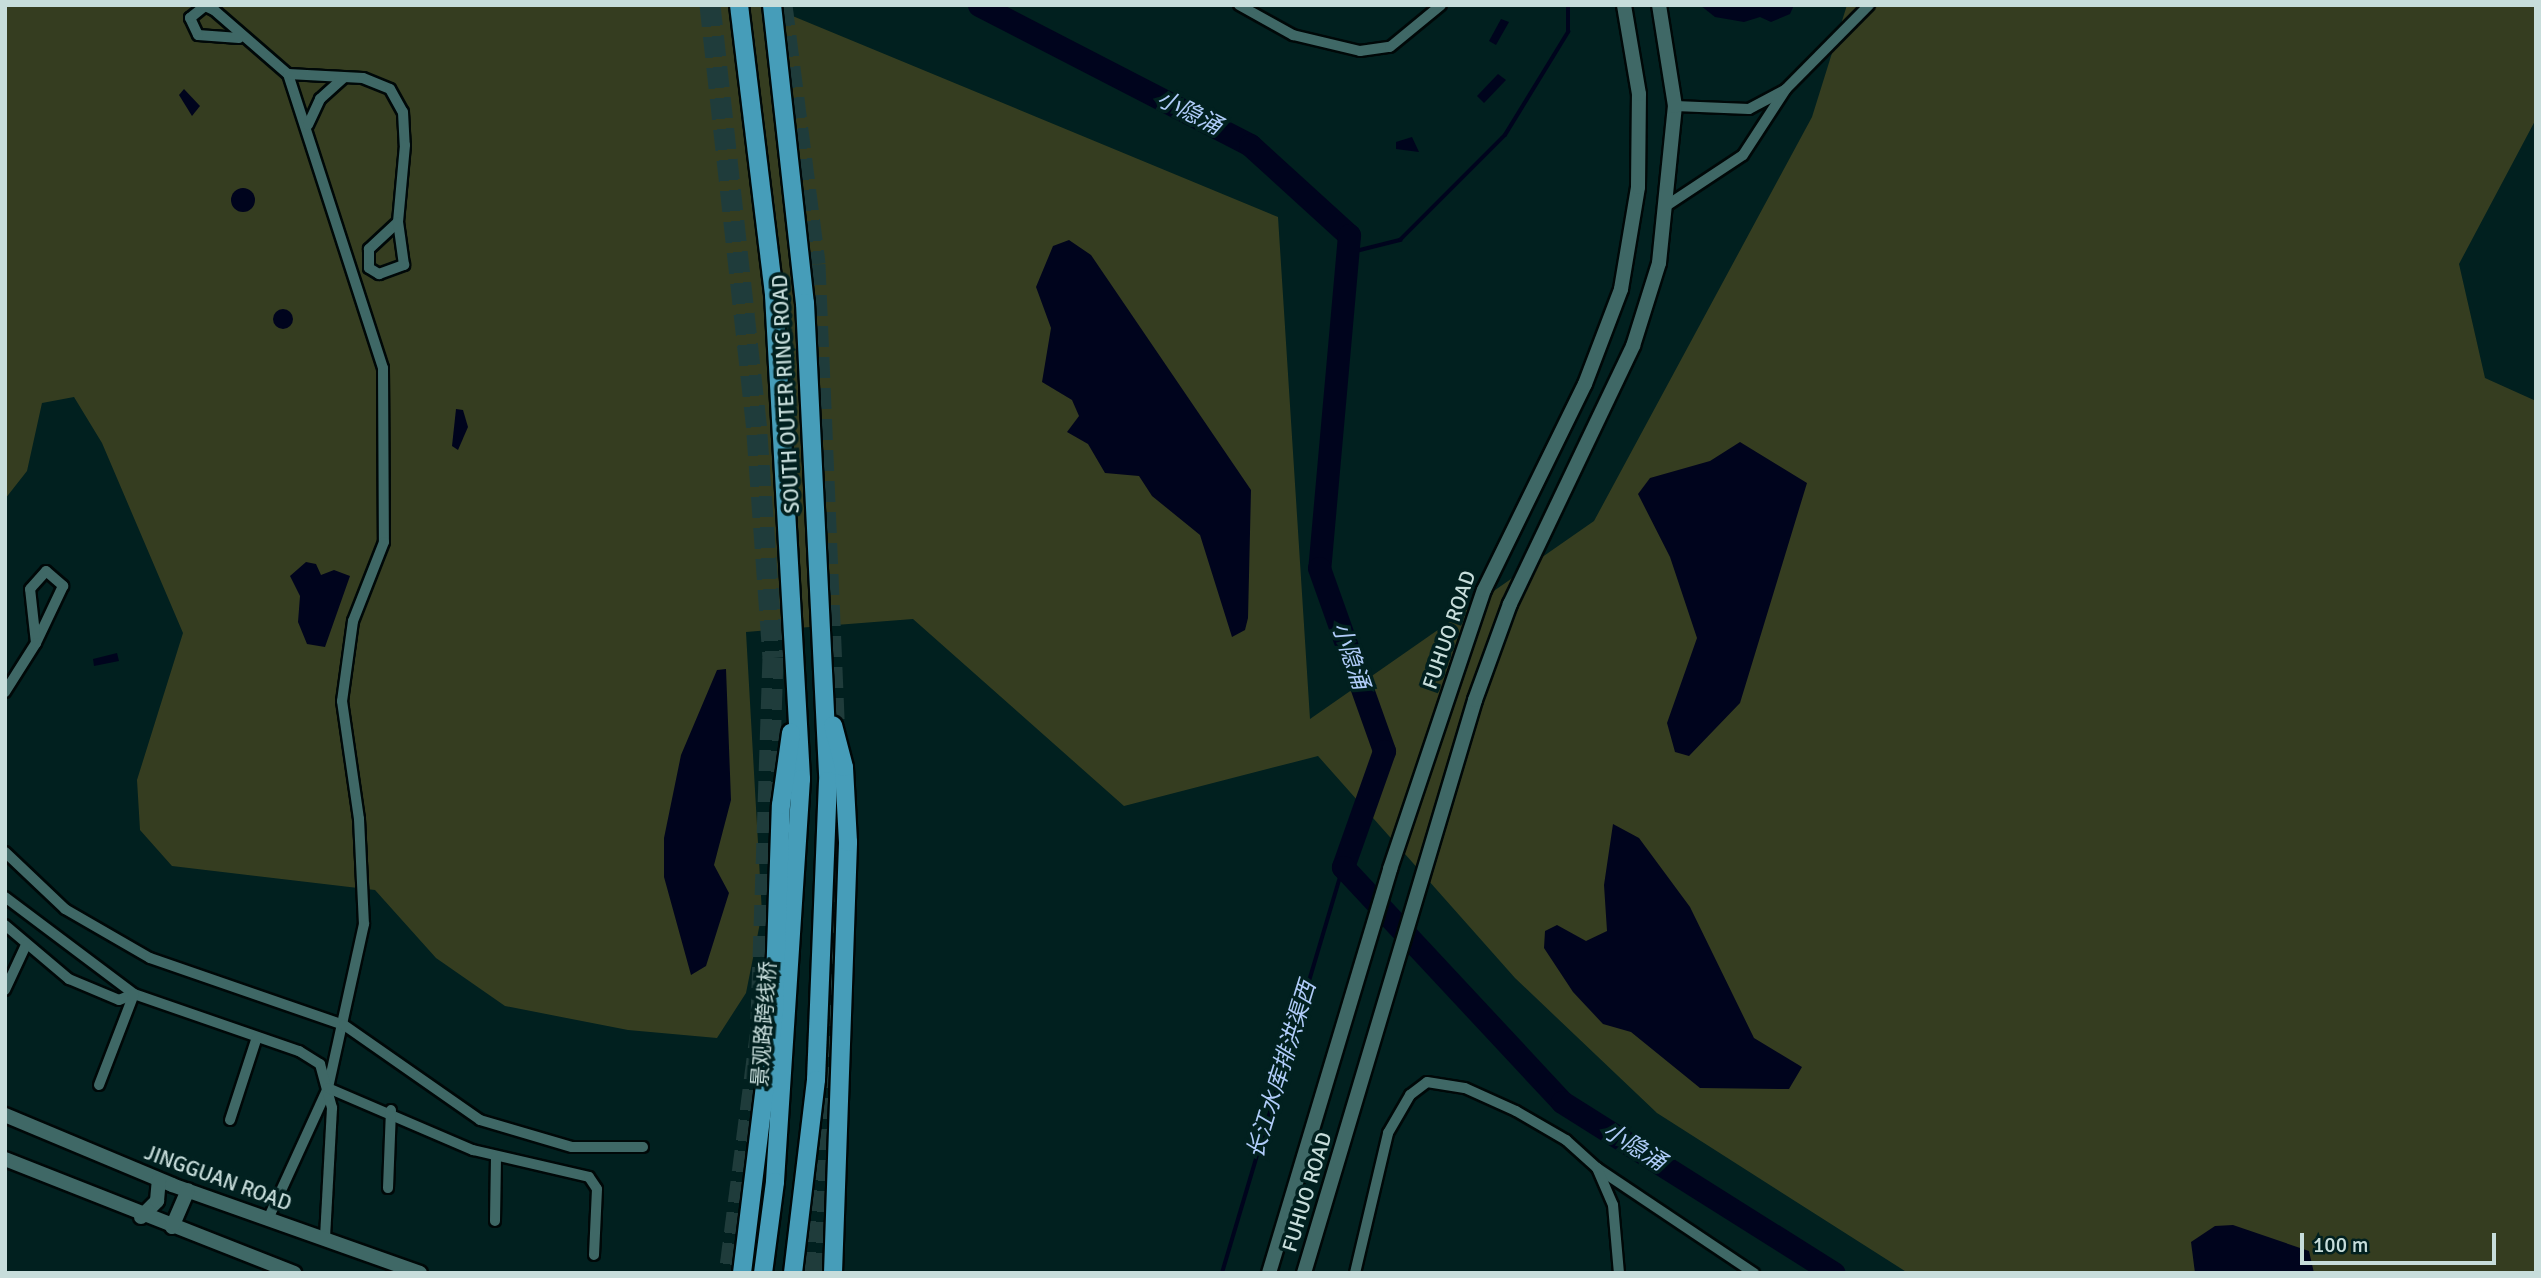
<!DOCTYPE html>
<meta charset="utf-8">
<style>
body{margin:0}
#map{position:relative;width:2541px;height:1278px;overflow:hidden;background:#01201f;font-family:Signika,"Noto Sans SC",sans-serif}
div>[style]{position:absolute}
.green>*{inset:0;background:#353d20}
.water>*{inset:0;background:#00041d}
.round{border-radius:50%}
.stream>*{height:3.5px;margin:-1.75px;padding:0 1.75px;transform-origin:1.75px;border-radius:1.75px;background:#00041d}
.river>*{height:23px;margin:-11.5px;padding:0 11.5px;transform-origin:11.5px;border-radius:11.5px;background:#00041d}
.motorway-tunnel>*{height:21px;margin-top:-10.5px;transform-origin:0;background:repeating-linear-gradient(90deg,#1f3c3b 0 21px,transparent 0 31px)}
.roads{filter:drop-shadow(2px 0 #000808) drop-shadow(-2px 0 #000808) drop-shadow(0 2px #000808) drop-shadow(0 -2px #000808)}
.minor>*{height:10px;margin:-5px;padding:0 5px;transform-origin:5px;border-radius:5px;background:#3f6866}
.tertiary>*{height:14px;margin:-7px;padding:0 7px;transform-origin:7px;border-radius:7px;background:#3f6866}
.trunk>*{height:18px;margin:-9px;padding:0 9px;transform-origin:9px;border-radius:9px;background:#469db9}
span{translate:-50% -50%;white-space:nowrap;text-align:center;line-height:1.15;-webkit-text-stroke:7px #01201f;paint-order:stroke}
.street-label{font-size:21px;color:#c7dddb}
.water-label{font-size:23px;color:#b0ccf9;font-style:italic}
.frame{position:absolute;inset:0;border:7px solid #c7dddb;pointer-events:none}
.scale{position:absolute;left:2300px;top:1233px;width:196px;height:32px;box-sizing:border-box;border:4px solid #c7dddb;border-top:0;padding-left:9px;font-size:21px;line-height:24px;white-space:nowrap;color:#c7dddb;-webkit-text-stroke:5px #01201f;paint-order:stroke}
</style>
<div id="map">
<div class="green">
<i style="clip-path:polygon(5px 5px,766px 5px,1278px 217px,1310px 719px,1594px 521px,1812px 117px,1847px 5px,2536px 5px,2536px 119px,2459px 264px,2485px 378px,2536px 401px,2536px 1273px,1908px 1273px,1657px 1113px,1515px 978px,1318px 756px,1124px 806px,913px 619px,746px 632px,762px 913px,746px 993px,717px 1038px,628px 1030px,505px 1006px,436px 958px,375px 890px,172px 866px,140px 830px,137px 780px,183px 633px,102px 443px,74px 397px,42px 403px,27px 471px,5px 499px)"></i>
</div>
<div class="water">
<i style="clip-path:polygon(1700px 5px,1794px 5px,1790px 14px,1771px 22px,1760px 17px,1744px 22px,1715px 17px)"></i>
<i style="clip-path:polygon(1501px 19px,1509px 22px,1496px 45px,1489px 41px)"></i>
<i style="clip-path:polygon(1498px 74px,1506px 80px,1484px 103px,1477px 96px)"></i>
<i style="clip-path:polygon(184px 89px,200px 106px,192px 116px,179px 95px)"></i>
<i style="clip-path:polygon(1412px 137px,1419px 152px,1396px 149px,1396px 142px)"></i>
<i class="round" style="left:231px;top:188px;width:24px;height:24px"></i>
<i style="clip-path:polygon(1069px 240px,1091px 255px,1251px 490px,1248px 618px,1245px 630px,1232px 637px,1200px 535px,1152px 496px,1139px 476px,1105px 473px,1088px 444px,1067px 432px,1079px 416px,1072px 400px,1042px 382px,1051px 328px,1036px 287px,1053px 246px)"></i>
<i class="round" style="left:273px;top:309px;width:20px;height:20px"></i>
<i style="clip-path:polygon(456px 409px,463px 410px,468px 427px,458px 450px,452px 446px)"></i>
<i style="clip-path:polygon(1740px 442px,1807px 483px,1740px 703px,1689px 756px,1675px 752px,1667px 723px,1697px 638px,1670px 557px,1638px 494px,1650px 478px,1710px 461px)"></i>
<i style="clip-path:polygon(306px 562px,316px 564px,321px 575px,334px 570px,350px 576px,325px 647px,307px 644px,298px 622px,300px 596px,290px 576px)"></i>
<i style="clip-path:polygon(117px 653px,119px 661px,94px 666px,93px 659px)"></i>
<i style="clip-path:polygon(726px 669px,731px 800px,714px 865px,729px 893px,706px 966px,691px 975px,664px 877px,664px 838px,681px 755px,717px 670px)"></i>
<i style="clip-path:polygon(1613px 824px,1639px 838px,1690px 907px,1754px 1038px,1802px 1067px,1789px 1089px,1700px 1088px,1631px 1032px,1603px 1024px,1573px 992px,1544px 948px,1545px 931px,1557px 925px,1586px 941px,1607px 931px,1604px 885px)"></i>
<i style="clip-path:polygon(2233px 1225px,2309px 1251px,2314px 1273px,2195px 1273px,2191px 1242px,2215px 1226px)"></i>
</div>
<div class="stream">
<i style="left:1348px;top:253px;width:54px;rotate:-14deg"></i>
<i style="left:1400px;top:240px;width:148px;rotate:-45deg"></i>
<i style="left:1505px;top:135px;width:121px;rotate:-58.5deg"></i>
<i style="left:1568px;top:32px;width:27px;rotate:-90deg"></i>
<i style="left:1222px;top:1273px;width:424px;rotate:-73.4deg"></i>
</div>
<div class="river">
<i style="left:979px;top:5px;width:305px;rotate:27.3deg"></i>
<i style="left:1250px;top:145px;width:134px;rotate:42.3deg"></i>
<i style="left:1349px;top:235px;width:334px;rotate:95.1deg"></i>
<i style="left:1319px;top:568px;width:194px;rotate:70.4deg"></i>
<i style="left:1384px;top:751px;width:123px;rotate:109.5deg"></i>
<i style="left:1343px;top:867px;width:321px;rotate:47deg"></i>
<i style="left:1562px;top:1102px;width:321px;rotate:32.2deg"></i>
</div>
<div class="motorway-tunnel">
<i style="left:710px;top:5px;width:432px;rotate:83.7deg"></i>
<i style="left:757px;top:434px;width:224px;rotate:85.9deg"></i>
<i style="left:773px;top:657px;width:371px;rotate:91.9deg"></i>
<i style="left:761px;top:1028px;width:247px;rotate:97.4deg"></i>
<i style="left:782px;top:5px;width:261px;rotate:82.7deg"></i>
<i style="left:815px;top:264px;width:479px;rotate:87.6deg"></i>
<i style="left:815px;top:1273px;width:386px;rotate:-86.9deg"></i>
<i style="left:836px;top:888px;width:103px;rotate:-90.6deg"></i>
</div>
<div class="roads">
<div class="minor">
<i style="left:1239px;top:5px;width:62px;rotate:29.1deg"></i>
<i style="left:1293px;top:35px;width:69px;rotate:13.4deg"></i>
<i style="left:1360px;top:51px;width:30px;rotate:-8deg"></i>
<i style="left:1390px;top:47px;width:66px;rotate:-39.5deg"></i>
<i style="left:239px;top:38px;width:41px;rotate:-175.8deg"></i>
<i style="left:198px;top:35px;width:19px;rotate:-115deg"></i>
<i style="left:190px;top:18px;width:19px;rotate:-39deg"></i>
<i style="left:205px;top:6px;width:10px;rotate:24deg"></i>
<i style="left:214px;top:10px;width:98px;rotate:40.9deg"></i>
<i style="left:288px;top:74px;width:309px;rotate:72.1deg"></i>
<i style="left:383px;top:368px;width:174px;rotate:89.7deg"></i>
<i style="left:384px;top:542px;width:85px;rotate:111.4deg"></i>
<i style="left:353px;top:621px;width:81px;rotate:97.8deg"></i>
<i style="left:342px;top:701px;width:119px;rotate:81.8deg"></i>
<i style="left:359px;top:819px;width:105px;rotate:87.3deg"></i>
<i style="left:364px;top:924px;width:168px;rotate:102.4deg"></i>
<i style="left:328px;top:1088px;width:144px;rotate:114.6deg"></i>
<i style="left:288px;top:74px;width:75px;rotate:3.1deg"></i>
<i style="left:363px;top:78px;width:29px;rotate:22deg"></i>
<i style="left:390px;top:89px;width:26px;rotate:61deg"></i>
<i style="left:403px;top:112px;width:33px;rotate:87deg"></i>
<i style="left:405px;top:145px;width:77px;rotate:95.2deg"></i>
<i style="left:398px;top:222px;width:40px;rotate:137deg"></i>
<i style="left:369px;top:249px;width:19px;rotate:90deg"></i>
<i style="left:369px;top:268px;width:12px;rotate:31deg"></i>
<i style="left:379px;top:274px;width:27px;rotate:-20deg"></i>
<i style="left:404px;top:265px;width:43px;rotate:-97.9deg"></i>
<i style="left:1675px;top:106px;width:74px;rotate:2.3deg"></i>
<i style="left:1749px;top:109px;width:40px;rotate:-28deg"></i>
<i style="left:308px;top:125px;width:29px;rotate:-65deg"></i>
<i style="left:320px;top:99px;width:31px;rotate:-42deg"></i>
<i style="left:1666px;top:206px;width:92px;rotate:-33.5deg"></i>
<i style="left:1743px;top:155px;width:79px;rotate:-56.9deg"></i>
<i style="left:1786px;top:89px;width:118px;rotate:-45.3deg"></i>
<i style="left:46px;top:571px;width:23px;rotate:41deg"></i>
<i style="left:63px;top:586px;width:63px;rotate:115.3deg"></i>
<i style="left:36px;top:643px;width:54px;rotate:-96.3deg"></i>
<i style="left:30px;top:589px;width:24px;rotate:-48deg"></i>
<i style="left:5px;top:692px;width:58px;rotate:-57.7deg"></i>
<i style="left:5px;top:852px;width:83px;rotate:43.5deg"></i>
<i style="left:65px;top:909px;width:98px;rotate:30deg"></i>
<i style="left:150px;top:958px;width:205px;rotate:19.1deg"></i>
<i style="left:344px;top:1025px;width:166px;rotate:34.9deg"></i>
<i style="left:480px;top:1120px;width:96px;rotate:16.4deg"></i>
<i style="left:572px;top:1147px;width:71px"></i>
<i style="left:5px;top:897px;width:161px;rotate:36.9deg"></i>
<i style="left:134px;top:994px;width:175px;rotate:19.1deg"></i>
<i style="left:299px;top:1051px;width:25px;rotate:32deg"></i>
<i style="left:320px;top:1064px;width:46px;rotate:74.7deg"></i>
<i style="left:332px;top:1108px;width:131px;rotate:93.1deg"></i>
<i style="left:5px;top:925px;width:84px;rotate:40.2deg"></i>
<i style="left:69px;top:979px;width:54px;rotate:22.8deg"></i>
<i style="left:119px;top:1000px;width:16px;rotate:-22deg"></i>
<i style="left:5px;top:990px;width:50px;rotate:-65deg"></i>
<i style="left:99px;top:1085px;width:97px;rotate:-69deg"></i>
<i style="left:328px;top:1088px;width:158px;rotate:23.2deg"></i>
<i style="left:473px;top:1150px;width:119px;rotate:13.1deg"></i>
<i style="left:589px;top:1177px;width:14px;rotate:56deg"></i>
<i style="left:597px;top:1189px;width:66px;rotate:92.6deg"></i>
<i style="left:230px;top:1120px;width:87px;rotate:-72deg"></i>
<i style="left:1597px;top:1168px;width:189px;rotate:33.8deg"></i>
<i style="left:388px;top:1188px;width:78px;rotate:-87.8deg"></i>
<i style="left:495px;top:1221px;width:65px;rotate:-89.1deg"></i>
<i style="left:1355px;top:1273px;width:144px;rotate:-76.7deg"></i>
<i style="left:1388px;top:1133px;width:44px;rotate:-59.9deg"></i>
<i style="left:1410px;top:1095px;width:21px;rotate:-37deg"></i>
<i style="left:1427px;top:1082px;width:38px;rotate:9deg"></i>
<i style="left:1465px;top:1088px;width:56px;rotate:24.3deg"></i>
<i style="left:1516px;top:1111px;width:58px;rotate:30.1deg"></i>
<i style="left:1566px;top:1140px;width:42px;rotate:42.1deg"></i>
<i style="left:1597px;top:1168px;width:40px;rotate:66.6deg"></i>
<i style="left:1613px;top:1205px;width:68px;rotate:85deg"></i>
</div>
<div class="tertiary">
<i style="left:5px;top:1115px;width:181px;rotate:22.7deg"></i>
<i style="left:172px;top:1185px;width:263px;rotate:19.5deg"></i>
<i style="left:5px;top:1159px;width:311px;rotate:21.5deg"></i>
<i style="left:141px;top:1217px;width:23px;rotate:-45deg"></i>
<i style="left:157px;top:1201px;width:21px;rotate:-85deg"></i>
<i style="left:172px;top:1227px;width:40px;rotate:-66.6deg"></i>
<i style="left:1269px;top:1273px;width:422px;rotate:-73.3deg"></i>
<i style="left:1390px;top:869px;width:294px;rotate:-71.4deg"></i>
<i style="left:1484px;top:590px;width:229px;rotate:-63.9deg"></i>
<i style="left:1585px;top:384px;width:102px;rotate:-69.2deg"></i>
<i style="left:1621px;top:289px;width:103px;rotate:-80.5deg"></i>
<i style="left:1638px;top:187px;width:93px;rotate:-89.4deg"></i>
<i style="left:1639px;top:94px;width:90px;rotate:-99.6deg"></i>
<i style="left:1304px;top:1273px;width:598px;rotate:-73.38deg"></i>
<i style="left:1475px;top:700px;width:102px;rotate:-70deg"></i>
<i style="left:1510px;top:604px;width:286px;rotate:-64.5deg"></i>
<i style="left:1633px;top:346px;width:87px;rotate:-72.6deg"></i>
<i style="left:1659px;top:263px;width:158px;rotate:-84.2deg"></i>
<i style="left:1675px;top:106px;width:102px;rotate:-99deg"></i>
</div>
<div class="trunk">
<i style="left:739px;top:5px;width:292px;rotate:83.1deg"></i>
<i style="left:774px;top:295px;width:485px;rotate:86.8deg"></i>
<i style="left:801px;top:779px;width:404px;rotate:93.7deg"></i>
<i style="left:775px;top:1182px;width:92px;rotate:97.5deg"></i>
<i style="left:772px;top:5px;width:300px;rotate:83.7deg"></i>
<i style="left:805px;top:303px;width:479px;rotate:87.2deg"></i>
<i style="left:828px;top:781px;width:299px;rotate:92.3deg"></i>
<i style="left:816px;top:1080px;width:194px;rotate:96.8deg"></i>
<i style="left:742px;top:1273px;width:263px;rotate:-83deg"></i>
<i style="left:774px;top:1012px;width:207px;rotate:-88.1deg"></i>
<i style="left:781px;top:805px;width:73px;rotate:-82.1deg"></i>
<i style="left:833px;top:1273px;width:431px;rotate:-88deg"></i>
<i style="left:848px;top:842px;width:75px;rotate:-93.1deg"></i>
<i style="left:844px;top:767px;width:43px;rotate:-104.7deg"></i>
</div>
</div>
<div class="street-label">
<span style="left:786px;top:394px;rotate:-93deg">SOUTH OUTER RING ROAD</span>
<span style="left:1449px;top:630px;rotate:-71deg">FUHUO ROAD</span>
<span style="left:764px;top:1024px;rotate:-86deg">景观路跨线桥</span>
<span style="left:218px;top:1178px;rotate:20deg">JINGGUAN ROAD</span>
<span style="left:1307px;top:1192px;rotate:-73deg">FUHUO ROAD</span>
</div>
<div class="water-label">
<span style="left:1189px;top:113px;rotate:27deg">小隐涌</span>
<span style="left:1350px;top:656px;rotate:71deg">小隐涌</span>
<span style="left:1282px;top:1070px;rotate:-73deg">长江水库排洪渠西</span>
<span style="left:1634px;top:1147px;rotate:32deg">小隐涌</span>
</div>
<div class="frame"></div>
<div class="scale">100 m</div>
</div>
